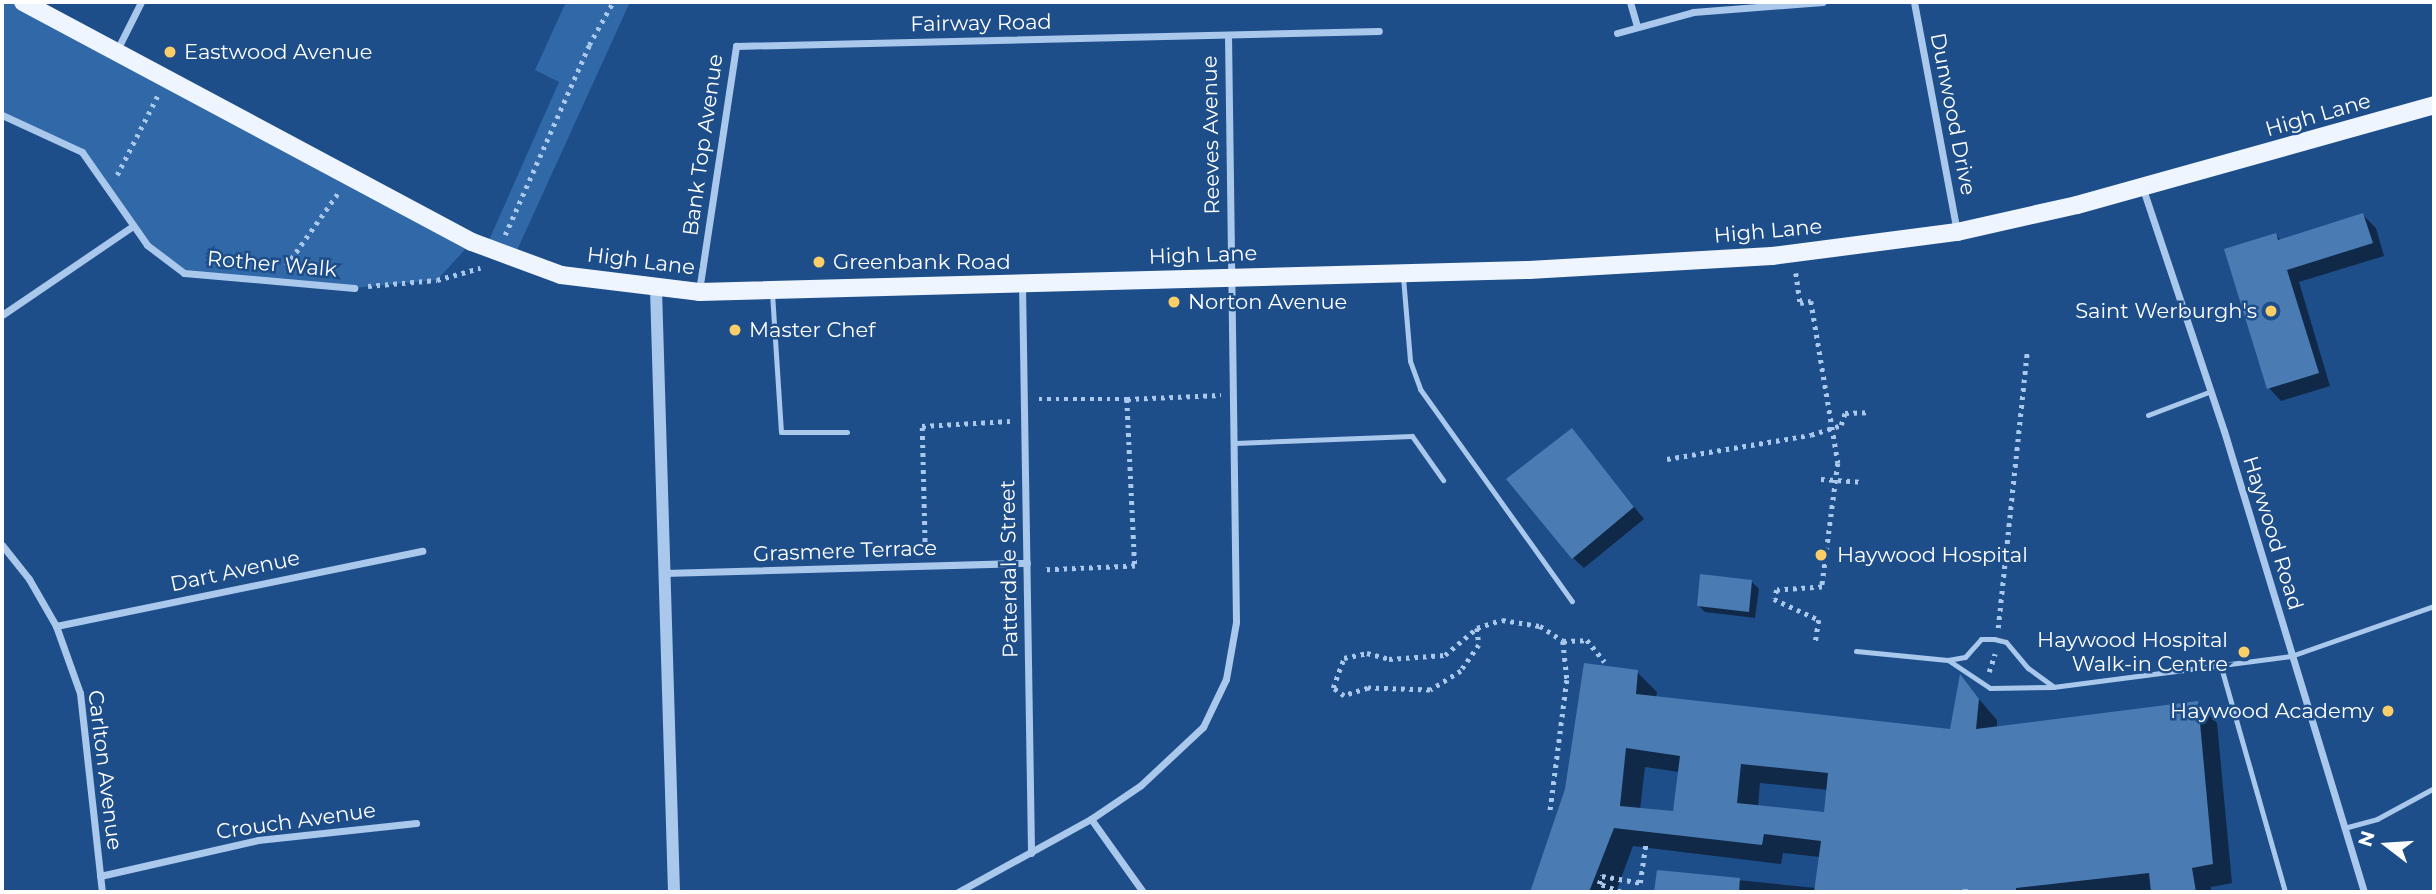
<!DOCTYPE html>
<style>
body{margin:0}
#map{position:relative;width:2436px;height:894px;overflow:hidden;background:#1e4e8a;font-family:Montserrat,sans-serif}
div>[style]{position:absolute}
.green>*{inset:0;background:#3168a7}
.shadow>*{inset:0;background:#0007}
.building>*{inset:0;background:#4a7bb3}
.path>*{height:4.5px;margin-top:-2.25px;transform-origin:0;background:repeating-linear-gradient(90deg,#a9c8ec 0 3.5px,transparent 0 8.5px)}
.service>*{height:5px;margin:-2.5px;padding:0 2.5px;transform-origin:2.5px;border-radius:2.5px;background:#a9c8ec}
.minor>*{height:7px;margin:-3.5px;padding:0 3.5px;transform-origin:3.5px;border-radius:3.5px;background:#a9c8ec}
.tertiary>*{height:12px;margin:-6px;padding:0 6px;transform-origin:6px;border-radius:6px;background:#a9c8ec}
.primary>*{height:18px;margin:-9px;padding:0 9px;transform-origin:9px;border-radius:9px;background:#eef5ff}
.dots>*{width:19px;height:19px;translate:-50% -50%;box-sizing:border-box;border:4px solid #1e4e8a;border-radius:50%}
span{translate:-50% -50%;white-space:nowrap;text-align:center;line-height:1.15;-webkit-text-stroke:5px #1e4e8a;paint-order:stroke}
.street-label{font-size:21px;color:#fff}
.poi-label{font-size:21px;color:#fff}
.left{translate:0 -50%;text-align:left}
.right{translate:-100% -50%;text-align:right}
.frame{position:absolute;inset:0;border:4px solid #fff;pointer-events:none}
.north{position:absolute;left:2352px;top:810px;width:70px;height:70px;-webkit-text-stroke:5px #1e4e8a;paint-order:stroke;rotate:287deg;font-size:19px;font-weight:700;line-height:28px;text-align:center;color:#fff}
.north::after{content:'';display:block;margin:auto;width:24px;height:32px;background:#fff;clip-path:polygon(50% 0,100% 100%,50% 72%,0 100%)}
</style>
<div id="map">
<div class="green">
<i style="clip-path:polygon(2px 2px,23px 2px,472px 242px,437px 280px,354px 288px,184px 273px,147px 245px,82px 152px,2px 115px)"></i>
<i style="clip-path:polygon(566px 2px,630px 2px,513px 259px,486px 247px,559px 82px,535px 70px)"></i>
</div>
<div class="shadow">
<i style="clip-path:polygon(2363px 215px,2376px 228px,2384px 256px,2299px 282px,2330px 386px,2281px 401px,2269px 388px,2275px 235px,2282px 241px)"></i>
<i style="clip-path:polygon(1572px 430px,1644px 519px,1584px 568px,1573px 558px)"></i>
<i style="clip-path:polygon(1752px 582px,1759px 589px,1755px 618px,1705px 612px,1698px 605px)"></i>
<i style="clip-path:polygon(evenodd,1637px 672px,1657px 692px,1656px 698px,1951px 731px,1961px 678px,1997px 720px,1997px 728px,2198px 703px,2217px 723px,2232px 883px,2211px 887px,2211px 892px,1656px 892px,1658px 872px,1816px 888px,1820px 857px,1783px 853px,1781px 864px,1633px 846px,1616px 892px,1530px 892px,1567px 790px,1637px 672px,1645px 767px,1679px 772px,1675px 813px,1640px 810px,1645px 767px,1637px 672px,1760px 783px,1828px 790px,1826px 814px,1758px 807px,1760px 783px)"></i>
</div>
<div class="building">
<i style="clip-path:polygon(2363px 213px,2373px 243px,2287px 270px,2319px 373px,2267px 389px,2224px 249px,2276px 233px,2278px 240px)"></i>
<i style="clip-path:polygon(1572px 428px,1634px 507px,1572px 559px,1506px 479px)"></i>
<i style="clip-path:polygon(1700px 574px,1752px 580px,1749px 612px,1697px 606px)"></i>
<i style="clip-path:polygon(evenodd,1584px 663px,1638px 670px,1636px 694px,1950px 729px,1960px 674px,1979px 699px,1976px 729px,2198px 701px,2213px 864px,2192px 868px,2196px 892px,2151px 892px,2149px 873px,2016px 888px,2016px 892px,1814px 892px,1821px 841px,1764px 834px,1762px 845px,1614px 828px,1589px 892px,1530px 892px,1565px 789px,1584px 663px,1626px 748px,1680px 756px,1673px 811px,1620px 806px,1626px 748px,1584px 663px,1741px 764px,1828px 773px,1824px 812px,1737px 803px,1741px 764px)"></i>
<i style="clip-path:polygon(1657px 870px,1740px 878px,1739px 892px,1654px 892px)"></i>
</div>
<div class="path">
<i style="left:117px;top:175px;width:90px;rotate:-62.9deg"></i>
<i style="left:505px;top:235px;width:208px;rotate:-66.1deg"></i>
<i style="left:589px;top:45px;width:49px;rotate:-60.8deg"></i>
<i style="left:286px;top:266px;width:90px;rotate:-54.5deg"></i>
<i style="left:1796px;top:273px;width:30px;rotate:82deg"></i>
<i style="left:1800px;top:303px;width:11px;rotate:-10deg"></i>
<i style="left:1811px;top:301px;width:164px;rotate:80.5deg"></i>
<i style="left:1838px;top:463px;width:125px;rotate:97.4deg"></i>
<i style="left:1822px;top:587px;width:45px;rotate:176.2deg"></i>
<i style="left:1777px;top:590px;width:9px;rotate:108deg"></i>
<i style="left:1774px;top:599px;width:50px;rotate:25deg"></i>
<i style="left:1819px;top:620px;width:24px;rotate:99deg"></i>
<i style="left:368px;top:286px;width:69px;rotate:-5deg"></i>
<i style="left:437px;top:280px;width:45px;rotate:-15.6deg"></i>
<i style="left:1039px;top:399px;width:88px"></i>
<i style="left:1127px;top:399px;width:167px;rotate:87.3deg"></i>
<i style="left:1135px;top:566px;width:93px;rotate:177.5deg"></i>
<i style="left:1127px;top:399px;width:94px;rotate:-2.4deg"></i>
<i style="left:1667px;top:459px;width:146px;rotate:-9.5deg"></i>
<i style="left:1811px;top:435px;width:32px;rotate:-18deg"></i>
<i style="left:1841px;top:425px;width:13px;rotate:-72deg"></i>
<i style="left:1845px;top:413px;width:24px;rotate:-2deg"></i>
<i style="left:1821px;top:479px;width:39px;rotate:4deg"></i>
<i style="left:925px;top:550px;width:124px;rotate:-91.4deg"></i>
<i style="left:922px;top:426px;width:88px;rotate:-3.3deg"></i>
<i style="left:1477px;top:628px;width:17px;rotate:83deg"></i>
<i style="left:1479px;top:645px;width:32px;rotate:125deg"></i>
<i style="left:1461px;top:671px;width:36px;rotate:148deg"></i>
<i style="left:1430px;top:690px;width:62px;rotate:-178.2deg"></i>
<i style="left:1368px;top:688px;width:25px;rotate:162deg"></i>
<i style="left:1344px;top:696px;width:14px;rotate:-144deg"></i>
<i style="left:1333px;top:688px;width:32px;rotate:-70deg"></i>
<i style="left:1344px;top:658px;width:24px;rotate:-12deg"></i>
<i style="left:1367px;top:653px;width:23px;rotate:15deg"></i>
<i style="left:1389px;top:659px;width:56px;rotate:-4.1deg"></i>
<i style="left:1445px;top:655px;width:42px;rotate:-40.2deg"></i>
<i style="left:1477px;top:628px;width:26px;rotate:-18deg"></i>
<i style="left:1502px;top:620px;width:38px;rotate:9deg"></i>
<i style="left:1540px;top:626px;width:27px;rotate:33deg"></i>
<i style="left:1563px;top:641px;width:39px;rotate:84deg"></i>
<i style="left:1567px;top:680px;width:133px;rotate:97.3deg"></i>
<i style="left:1998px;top:628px;width:279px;rotate:-84deg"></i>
<i style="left:1563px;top:641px;width:24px;rotate:-2deg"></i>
<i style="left:1587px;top:640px;width:28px;rotate:51deg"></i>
<i style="left:1989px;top:672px;width:19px;rotate:-72deg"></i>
<i style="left:1621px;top:892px;width:23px;rotate:-160deg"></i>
<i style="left:1599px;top:884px;width:9px;rotate:-69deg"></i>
<i style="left:1602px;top:876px;width:39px;rotate:10deg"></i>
<i style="left:1640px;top:883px;width:41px;rotate:-81.7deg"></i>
<i style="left:1965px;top:892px;width:3px;rotate:-90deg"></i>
</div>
<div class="service">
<i style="left:1403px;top:277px;width:84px;rotate:85.2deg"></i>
<i style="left:1410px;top:361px;width:30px;rotate:70deg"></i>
<i style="left:1420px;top:389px;width:261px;rotate:54.4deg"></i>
<i style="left:772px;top:293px;width:139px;rotate:86.3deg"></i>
<i style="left:781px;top:432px;width:66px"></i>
<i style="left:2148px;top:415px;width:65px;rotate:-20.7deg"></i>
<i style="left:1235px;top:443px;width:177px;rotate:-2.3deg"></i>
<i style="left:1412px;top:436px;width:54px;rotate:54.8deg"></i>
<i style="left:1856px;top:651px;width:92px;rotate:5.6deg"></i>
<i style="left:1948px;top:660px;width:17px;rotate:-10deg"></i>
<i style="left:1965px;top:657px;width:24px;rotate:-48deg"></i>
<i style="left:1981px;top:639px;width:13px"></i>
<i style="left:1994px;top:639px;width:12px;rotate:14deg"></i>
<i style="left:2006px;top:642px;width:34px;rotate:50deg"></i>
<i style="left:2028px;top:668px;width:31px;rotate:36deg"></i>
<i style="left:1948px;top:660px;width:50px;rotate:33.7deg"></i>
<i style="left:1990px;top:688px;width:63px;rotate:-0.9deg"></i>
<i style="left:2053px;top:687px;width:240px;rotate:-7.4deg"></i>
<i style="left:2291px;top:656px;width:151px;rotate:-19.3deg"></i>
<i style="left:2221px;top:667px;width:234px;rotate:74.1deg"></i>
<i style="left:2344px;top:828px;width:34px;rotate:-15deg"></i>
<i style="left:2377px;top:819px;width:65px;rotate:-28.5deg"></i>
</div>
<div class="minor">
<i style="left:1630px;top:2px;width:25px;rotate:74deg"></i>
<i style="left:1914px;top:2px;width:233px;rotate:79.4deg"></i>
<i style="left:1617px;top:33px;width:79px;rotate:-15.4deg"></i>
<i style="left:1693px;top:12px;width:130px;rotate:-4.4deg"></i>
<i style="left:117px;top:50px;width:54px;rotate:-63.4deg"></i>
<i style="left:2px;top:115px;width:88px;rotate:24.8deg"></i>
<i style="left:82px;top:152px;width:113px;rotate:55deg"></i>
<i style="left:147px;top:245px;width:46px;rotate:37.1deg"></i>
<i style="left:184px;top:273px;width:171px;rotate:5deg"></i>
<i style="left:2143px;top:189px;width:255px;rotate:71.5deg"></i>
<i style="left:2224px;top:431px;width:482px;rotate:73.1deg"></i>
<i style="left:1022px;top:284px;width:569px;rotate:89.09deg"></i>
<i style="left:699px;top:291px;width:248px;rotate:-81.4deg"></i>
<i style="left:736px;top:46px;width:643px;rotate:-1.34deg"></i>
<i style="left:2px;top:315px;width:158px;rotate:-34.2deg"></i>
<i style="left:2px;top:545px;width:43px;rotate:51.5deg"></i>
<i style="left:29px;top:579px;width:54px;rotate:60.1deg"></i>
<i style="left:56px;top:626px;width:71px;rotate:70.3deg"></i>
<i style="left:80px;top:693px;width:200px;rotate:83.7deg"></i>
<i style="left:664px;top:573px;width:363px;rotate:-1.6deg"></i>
<i style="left:56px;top:626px;width:374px;rotate:-11.6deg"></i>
<i style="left:1091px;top:819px;width:90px;rotate:54.5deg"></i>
<i style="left:100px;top:876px;width:162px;rotate:-12.8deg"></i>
<i style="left:258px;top:840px;width:159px;rotate:-6.1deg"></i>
<i style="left:958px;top:892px;width:152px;rotate:-28.8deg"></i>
<i style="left:1091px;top:819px;width:60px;rotate:-34.2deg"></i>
<i style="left:1141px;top:785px;width:85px;rotate:-43.1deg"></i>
<i style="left:1203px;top:727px;width:53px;rotate:-64.4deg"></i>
<i style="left:1226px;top:679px;width:58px;rotate:-80deg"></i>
<i style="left:1236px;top:622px;width:586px;rotate:-90.78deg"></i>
</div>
<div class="tertiary">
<i style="left:656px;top:289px;width:603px;rotate:88.29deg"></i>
</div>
<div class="primary">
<i style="left:23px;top:2px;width:509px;rotate:28.13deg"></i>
<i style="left:472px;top:242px;width:95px;rotate:20.3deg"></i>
<i style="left:561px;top:275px;width:139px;rotate:7deg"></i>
<i style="left:699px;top:292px;width:830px;rotate:-1.52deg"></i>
<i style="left:1529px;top:270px;width:243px;rotate:-3.3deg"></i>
<i style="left:1772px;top:256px;width:187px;rotate:-7.4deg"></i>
<i style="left:1957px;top:232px;width:123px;rotate:-12.7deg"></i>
<i style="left:2077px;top:205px;width:371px;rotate:-15.6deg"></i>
</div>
<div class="dots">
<i style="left:170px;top:52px;background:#fbce68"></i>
<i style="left:819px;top:262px;background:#fbce68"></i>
<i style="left:1174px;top:302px;background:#fbce68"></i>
<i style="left:2271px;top:311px;background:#fbce68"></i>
<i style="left:735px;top:330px;background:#fbce68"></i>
<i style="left:1821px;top:555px;background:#fbce68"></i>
<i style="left:2244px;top:652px;background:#fbce68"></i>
<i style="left:2388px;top:711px;background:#fbce68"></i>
</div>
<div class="street-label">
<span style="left:981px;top:23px;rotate:-1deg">Fairway Road</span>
<span style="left:1953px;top:114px;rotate:79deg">Dunwood Drive</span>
<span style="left:2318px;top:115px;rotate:-16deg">High Lane</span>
<span style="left:1211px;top:135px;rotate:-91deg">Reeves Avenue</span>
<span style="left:703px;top:145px;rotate:-82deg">Bank Top Avenue</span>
<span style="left:1768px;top:231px;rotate:-5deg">High Lane</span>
<span style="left:1203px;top:255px;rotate:-2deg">High Lane</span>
<span style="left:641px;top:261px;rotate:7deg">High Lane</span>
<span style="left:272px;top:264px;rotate:5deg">Rother Walk</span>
<span style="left:2273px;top:533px;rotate:73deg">Haywood Road</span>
<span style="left:845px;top:551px;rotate:-2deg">Grasmere Terrace</span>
<span style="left:1009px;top:569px;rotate:-91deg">Patterdale Street</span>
<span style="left:235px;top:571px;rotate:-12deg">Dart Avenue</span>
<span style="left:105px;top:770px;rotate:83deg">Carlton Avenue</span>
<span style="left:296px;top:821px;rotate:-8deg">Crouch Avenue</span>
</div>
<div class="poi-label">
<span class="left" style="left:184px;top:52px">Eastwood Avenue</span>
<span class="left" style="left:833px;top:262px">Greenbank Road</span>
<span class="left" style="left:1188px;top:302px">Norton Avenue</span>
<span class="right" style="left:2257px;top:311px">Saint Werburgh's</span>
<span class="left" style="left:749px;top:330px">Master Chef</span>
<span class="left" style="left:1837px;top:555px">Haywood Hospital</span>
<span class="right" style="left:2228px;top:652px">Haywood Hospital<br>Walk-in Centre</span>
<span class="right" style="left:2374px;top:711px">Haywood Academy</span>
</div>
<div class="frame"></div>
<div class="north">N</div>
</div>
